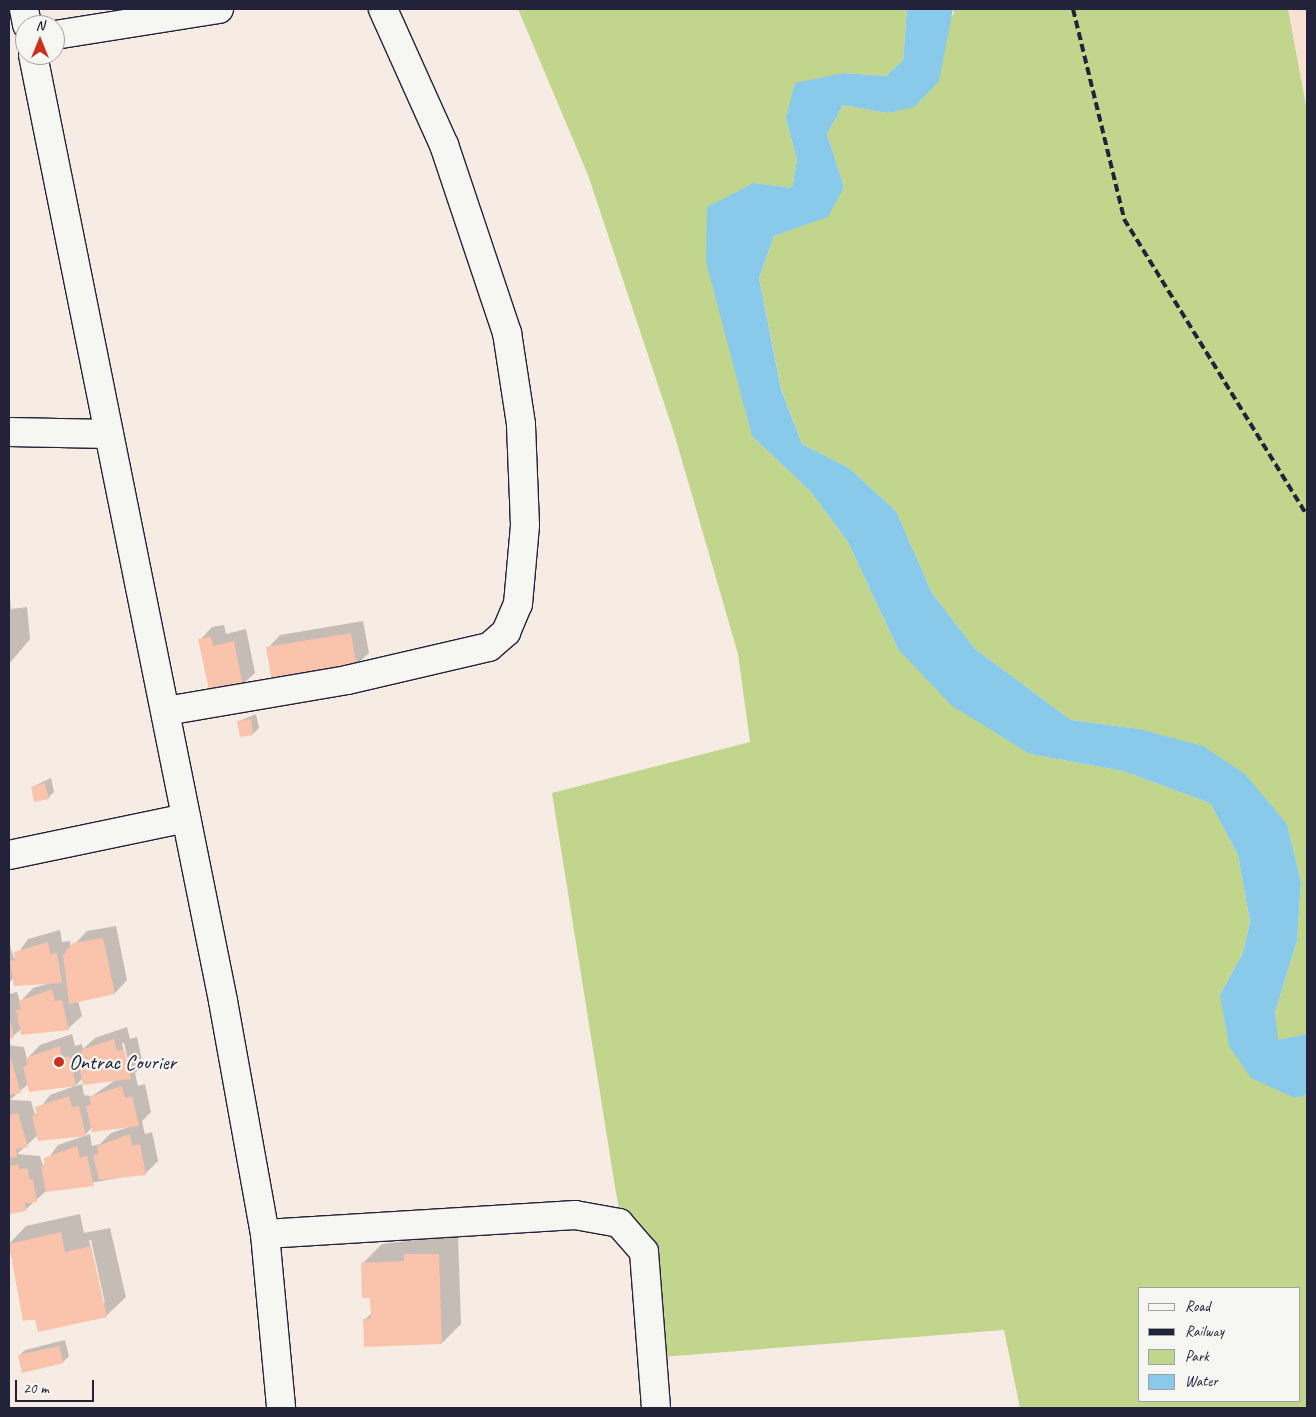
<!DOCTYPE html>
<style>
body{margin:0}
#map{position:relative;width:1316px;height:1417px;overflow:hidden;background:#f7ece4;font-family:Caveat,sans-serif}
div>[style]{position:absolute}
.built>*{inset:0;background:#f8e0d3}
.green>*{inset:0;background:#c1d68c}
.water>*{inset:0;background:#89caea}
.shadow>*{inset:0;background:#0003}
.building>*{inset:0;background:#fac3ac}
.roads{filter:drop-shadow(1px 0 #22223b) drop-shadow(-1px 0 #22223b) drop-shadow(0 1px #22223b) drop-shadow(0 -1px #22223b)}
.street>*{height:28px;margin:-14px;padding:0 14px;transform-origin:14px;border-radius:14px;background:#f6f6f2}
.rail>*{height:4px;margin-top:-2px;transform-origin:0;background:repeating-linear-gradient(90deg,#22223b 0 8px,transparent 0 12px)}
.dots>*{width:14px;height:14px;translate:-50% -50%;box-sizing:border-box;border:2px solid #f6f6f2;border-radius:50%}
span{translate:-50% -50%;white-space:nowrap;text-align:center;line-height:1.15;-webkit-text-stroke:4.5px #f6f6f2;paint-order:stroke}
.poi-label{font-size:21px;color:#22223b}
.left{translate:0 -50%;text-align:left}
.frame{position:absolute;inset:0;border:10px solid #22223b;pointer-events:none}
.legend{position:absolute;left:1138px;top:1287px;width:162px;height:115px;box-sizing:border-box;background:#f6f6f2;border:1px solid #a1a1a9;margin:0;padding:6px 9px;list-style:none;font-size:15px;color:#22223b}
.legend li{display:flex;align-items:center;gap:10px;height:25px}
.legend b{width:25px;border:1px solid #a1a1a9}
.north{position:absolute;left:15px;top:15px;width:50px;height:50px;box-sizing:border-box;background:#f6f6f2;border:1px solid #a1a1a9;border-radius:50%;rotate:0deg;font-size:14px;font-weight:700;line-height:20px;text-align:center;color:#22223b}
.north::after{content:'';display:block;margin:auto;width:18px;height:22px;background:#c8321e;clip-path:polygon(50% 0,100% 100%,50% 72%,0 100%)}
.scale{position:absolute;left:15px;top:1380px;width:79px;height:22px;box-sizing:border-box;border:2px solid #22223b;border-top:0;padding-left:6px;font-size:15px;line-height:18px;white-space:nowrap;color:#22223b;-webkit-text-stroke:4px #f6f6f2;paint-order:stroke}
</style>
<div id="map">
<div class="built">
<i style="clip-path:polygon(1288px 9px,1307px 9px,1307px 111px)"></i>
</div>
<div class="green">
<i style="clip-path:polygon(evenodd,518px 9px,907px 9px,903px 60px,886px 76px,844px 73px,786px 118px,797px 160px,792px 188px,754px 183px,752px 436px,811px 492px,848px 542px,898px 649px,1030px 754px,1123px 771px,1210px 803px,1238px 855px,1250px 922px,1243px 953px,1220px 995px,1295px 1098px,1307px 1095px,1307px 1408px,1020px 1408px,1004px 1330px,649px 1358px,616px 1193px,552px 793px,750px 742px,738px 654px,674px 433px,588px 175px,518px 9px,1140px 1288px,1300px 1288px,1300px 1401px,1140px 1401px,1140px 1288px)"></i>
<i style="clip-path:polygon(953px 9px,1288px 9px,1307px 111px,1307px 1034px,1277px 1041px,1275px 1012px,1297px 941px,1301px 882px,1287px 824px,1139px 729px,1071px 720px,975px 649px,932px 593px,896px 511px,849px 468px,802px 444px,781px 388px,759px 278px,774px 236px,827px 217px,844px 187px,827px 134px,843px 105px,887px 113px,954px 13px)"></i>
</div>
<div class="water">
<i style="clip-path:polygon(907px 9px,953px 9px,939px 81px,914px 107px,887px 113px,843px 105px,827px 134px,844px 187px,828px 217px,774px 236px,759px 278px,781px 389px,802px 444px,849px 468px,896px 511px,932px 593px,975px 649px,1071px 720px,1139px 729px,1203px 746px,1245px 774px,1287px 824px,1301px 882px,1297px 941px,1275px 1012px,1278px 1040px,1307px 1034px,1307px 1095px,1295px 1098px,1251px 1078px,1229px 1046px,1220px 995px,1243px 953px,1250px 922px,1238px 855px,1210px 803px,1123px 771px,1030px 754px,952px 706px,898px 649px,848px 542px,811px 492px,752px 436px,706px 262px,707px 207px,754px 183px,792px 188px,797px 160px,786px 118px,795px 83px,844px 73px,886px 76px,903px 60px)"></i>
</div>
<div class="shadow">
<i style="clip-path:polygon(9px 587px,11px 609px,27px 607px,30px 639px,9px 664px)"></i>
<i style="clip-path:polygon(363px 621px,369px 653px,356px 665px,268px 648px,280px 635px)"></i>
<i style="clip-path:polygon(224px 625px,226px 634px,246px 629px,255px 673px,242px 685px,200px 640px,212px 627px)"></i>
<i style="clip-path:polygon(256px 714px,259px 728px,253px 734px,239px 721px)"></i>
<i style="clip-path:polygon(51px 778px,54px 792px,48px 798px,32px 787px)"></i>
<i style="clip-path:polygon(116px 926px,127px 980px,115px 993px,78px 1001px,82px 1016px,69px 1028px,22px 1034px,21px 1029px,9px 1040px,9px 994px,17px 992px,20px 1002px,33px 988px,47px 984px,14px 977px,9px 983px,9px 942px,14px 959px,28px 939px,60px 930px,62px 942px,70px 941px,71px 948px,87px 931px)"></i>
<i style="clip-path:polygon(evenodd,127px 1027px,130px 1039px,137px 1037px,143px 1065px,135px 1073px,138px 1086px,145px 1084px,151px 1112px,142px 1121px,145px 1134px,152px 1132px,158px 1161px,146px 1173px,46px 1191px,25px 1210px,9px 1213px,9px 1045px,24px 1047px,27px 1059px,40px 1045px,72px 1034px,75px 1046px,82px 1044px,83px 1049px,95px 1038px,127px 1027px,122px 1043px,124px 1043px,130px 1069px,127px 1069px,122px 1043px,127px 1027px,83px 1078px,114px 1081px,92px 1096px,84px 1095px,82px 1084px,75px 1086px,83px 1078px,127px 1027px,28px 1084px,72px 1086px,72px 1087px,50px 1095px,35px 1115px,31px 1101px,10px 1100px,28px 1084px,127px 1027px,92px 1127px,129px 1127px,111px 1133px,100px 1144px,92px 1146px,90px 1134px,58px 1145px,43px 1166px,40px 1156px,17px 1154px,38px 1135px,85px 1135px,92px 1127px)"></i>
<i style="clip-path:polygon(evenodd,80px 1214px,84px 1233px,110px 1228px,126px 1297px,106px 1316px,24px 1320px,9px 1244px,26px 1226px,80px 1214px,89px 1240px,91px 1240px,105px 1303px,103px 1303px,89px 1240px)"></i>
<i style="clip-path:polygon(458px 1235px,461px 1324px,442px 1343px,364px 1320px,372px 1313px,371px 1296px,363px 1263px,382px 1244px)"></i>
<i style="clip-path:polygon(65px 1340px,69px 1356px,63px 1362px,19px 1356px,25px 1350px)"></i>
</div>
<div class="building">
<i style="clip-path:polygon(351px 633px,357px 667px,272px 681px,266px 647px)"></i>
<i style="clip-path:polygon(211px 637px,213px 646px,234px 641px,243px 687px,210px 694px,198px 639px)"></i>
<i style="clip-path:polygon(251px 719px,253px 735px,240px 737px,237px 721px)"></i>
<i style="clip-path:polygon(45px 783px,49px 799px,34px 802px,31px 787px)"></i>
<i style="clip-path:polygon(103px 938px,115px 994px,69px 1004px,63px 955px,73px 943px)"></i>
<i style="clip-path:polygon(48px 942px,50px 954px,57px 953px,62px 983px,14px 986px,10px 961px,15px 960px,14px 952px)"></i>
<i style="clip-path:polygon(52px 989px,55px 1001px,62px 1000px,69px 1030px,21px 1035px,16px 1010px,21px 1009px,19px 1001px)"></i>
<i style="clip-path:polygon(9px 1014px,14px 1038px,9px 1039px)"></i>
<i style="clip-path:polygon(114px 1039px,117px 1051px,124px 1049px,131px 1079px,83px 1085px,78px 1059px,83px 1058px,81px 1050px)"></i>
<i style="clip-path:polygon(60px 1046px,62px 1058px,70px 1056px,76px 1086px,29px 1092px,23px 1067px,28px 1065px,26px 1058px)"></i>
<i style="clip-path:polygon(11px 1059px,21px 1093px,9px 1095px,9px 1060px)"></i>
<i style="clip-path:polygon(122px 1086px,125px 1098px,132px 1096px,139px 1126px,92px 1132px,86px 1106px,91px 1105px,89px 1097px)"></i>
<i style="clip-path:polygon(69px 1096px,72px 1107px,79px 1106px,86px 1136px,38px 1141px,32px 1116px,37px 1115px,35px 1107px)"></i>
<i style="clip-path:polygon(18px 1113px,28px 1147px,16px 1149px,17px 1157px,9px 1158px,9px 1115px)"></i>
<i style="clip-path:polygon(130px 1134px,132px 1146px,140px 1144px,146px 1175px,99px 1180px,93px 1155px,98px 1154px,97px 1146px)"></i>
<i style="clip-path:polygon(77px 1146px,80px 1158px,87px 1156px,94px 1186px,46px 1192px,41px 1167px,45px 1166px,44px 1158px)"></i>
<i style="clip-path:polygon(18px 1164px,19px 1169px,28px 1168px,29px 1180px,33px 1179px,37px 1202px,25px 1203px,26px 1211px,9px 1214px,9px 1166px)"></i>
<i style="clip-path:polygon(61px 1232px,65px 1252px,91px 1246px,107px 1317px,38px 1332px,35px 1319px,23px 1321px,9px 1244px)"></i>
<i style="clip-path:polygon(404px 1254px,439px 1254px,442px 1344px,364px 1347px,363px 1319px,371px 1319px,370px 1298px,362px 1298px,361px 1263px,404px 1261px)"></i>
<i style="clip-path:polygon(59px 1346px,64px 1363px,22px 1373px,18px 1355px)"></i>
</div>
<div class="roads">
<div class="street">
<i style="left:24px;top:9px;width:16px;rotate:79deg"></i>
<i style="left:55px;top:35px;width:166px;rotate:-9deg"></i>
<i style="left:33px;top:55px;width:965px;rotate:78.64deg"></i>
<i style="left:223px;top:1001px;width:237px;rotate:79.8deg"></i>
<i style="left:265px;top:1234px;width:175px;rotate:84.7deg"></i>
<i style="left:9px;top:432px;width:100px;rotate:1.1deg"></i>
<i style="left:166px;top:711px;width:184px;rotate:-9.7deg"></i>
<i style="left:347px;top:680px;width:146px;rotate:-13.1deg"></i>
<i style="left:489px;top:647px;width:23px;rotate:-41deg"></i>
<i style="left:506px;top:632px;width:30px;rotate:-67deg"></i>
<i style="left:518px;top:604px;width:79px;rotate:-84.9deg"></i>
<i style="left:525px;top:525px;width:101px;rotate:-92.3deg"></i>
<i style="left:521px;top:424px;width:92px;rotate:-98.7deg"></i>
<i style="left:507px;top:333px;width:198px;rotate:-108.5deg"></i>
<i style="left:444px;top:145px;width:149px;rotate:-114.2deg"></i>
<i style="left:9px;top:855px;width:181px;rotate:-11.8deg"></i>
<i style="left:265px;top:1234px;width:311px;rotate:-3.5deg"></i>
<i style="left:575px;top:1215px;width:45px;rotate:10.3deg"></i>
<i style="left:619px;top:1223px;width:38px;rotate:49deg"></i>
<i style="left:644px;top:1252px;width:156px;rotate:85.6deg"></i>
</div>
</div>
<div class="rail">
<i style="left:1073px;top:9px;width:216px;rotate:76.3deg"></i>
<i style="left:1124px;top:219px;width:348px;rotate:58.3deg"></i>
</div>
<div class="dots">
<i style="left:59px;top:1062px;background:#c8321e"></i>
</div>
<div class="poi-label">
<span class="left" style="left:69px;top:1062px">Ontrac Courier</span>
</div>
<div class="frame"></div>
<ul class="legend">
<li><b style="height:6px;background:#f6f6f2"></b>Road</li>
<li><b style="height:6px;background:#22223b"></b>Railway</li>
<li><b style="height:14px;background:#c1d68c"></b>Park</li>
<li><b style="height:14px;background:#89caea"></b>Water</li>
</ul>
<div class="north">N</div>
<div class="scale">20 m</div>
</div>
